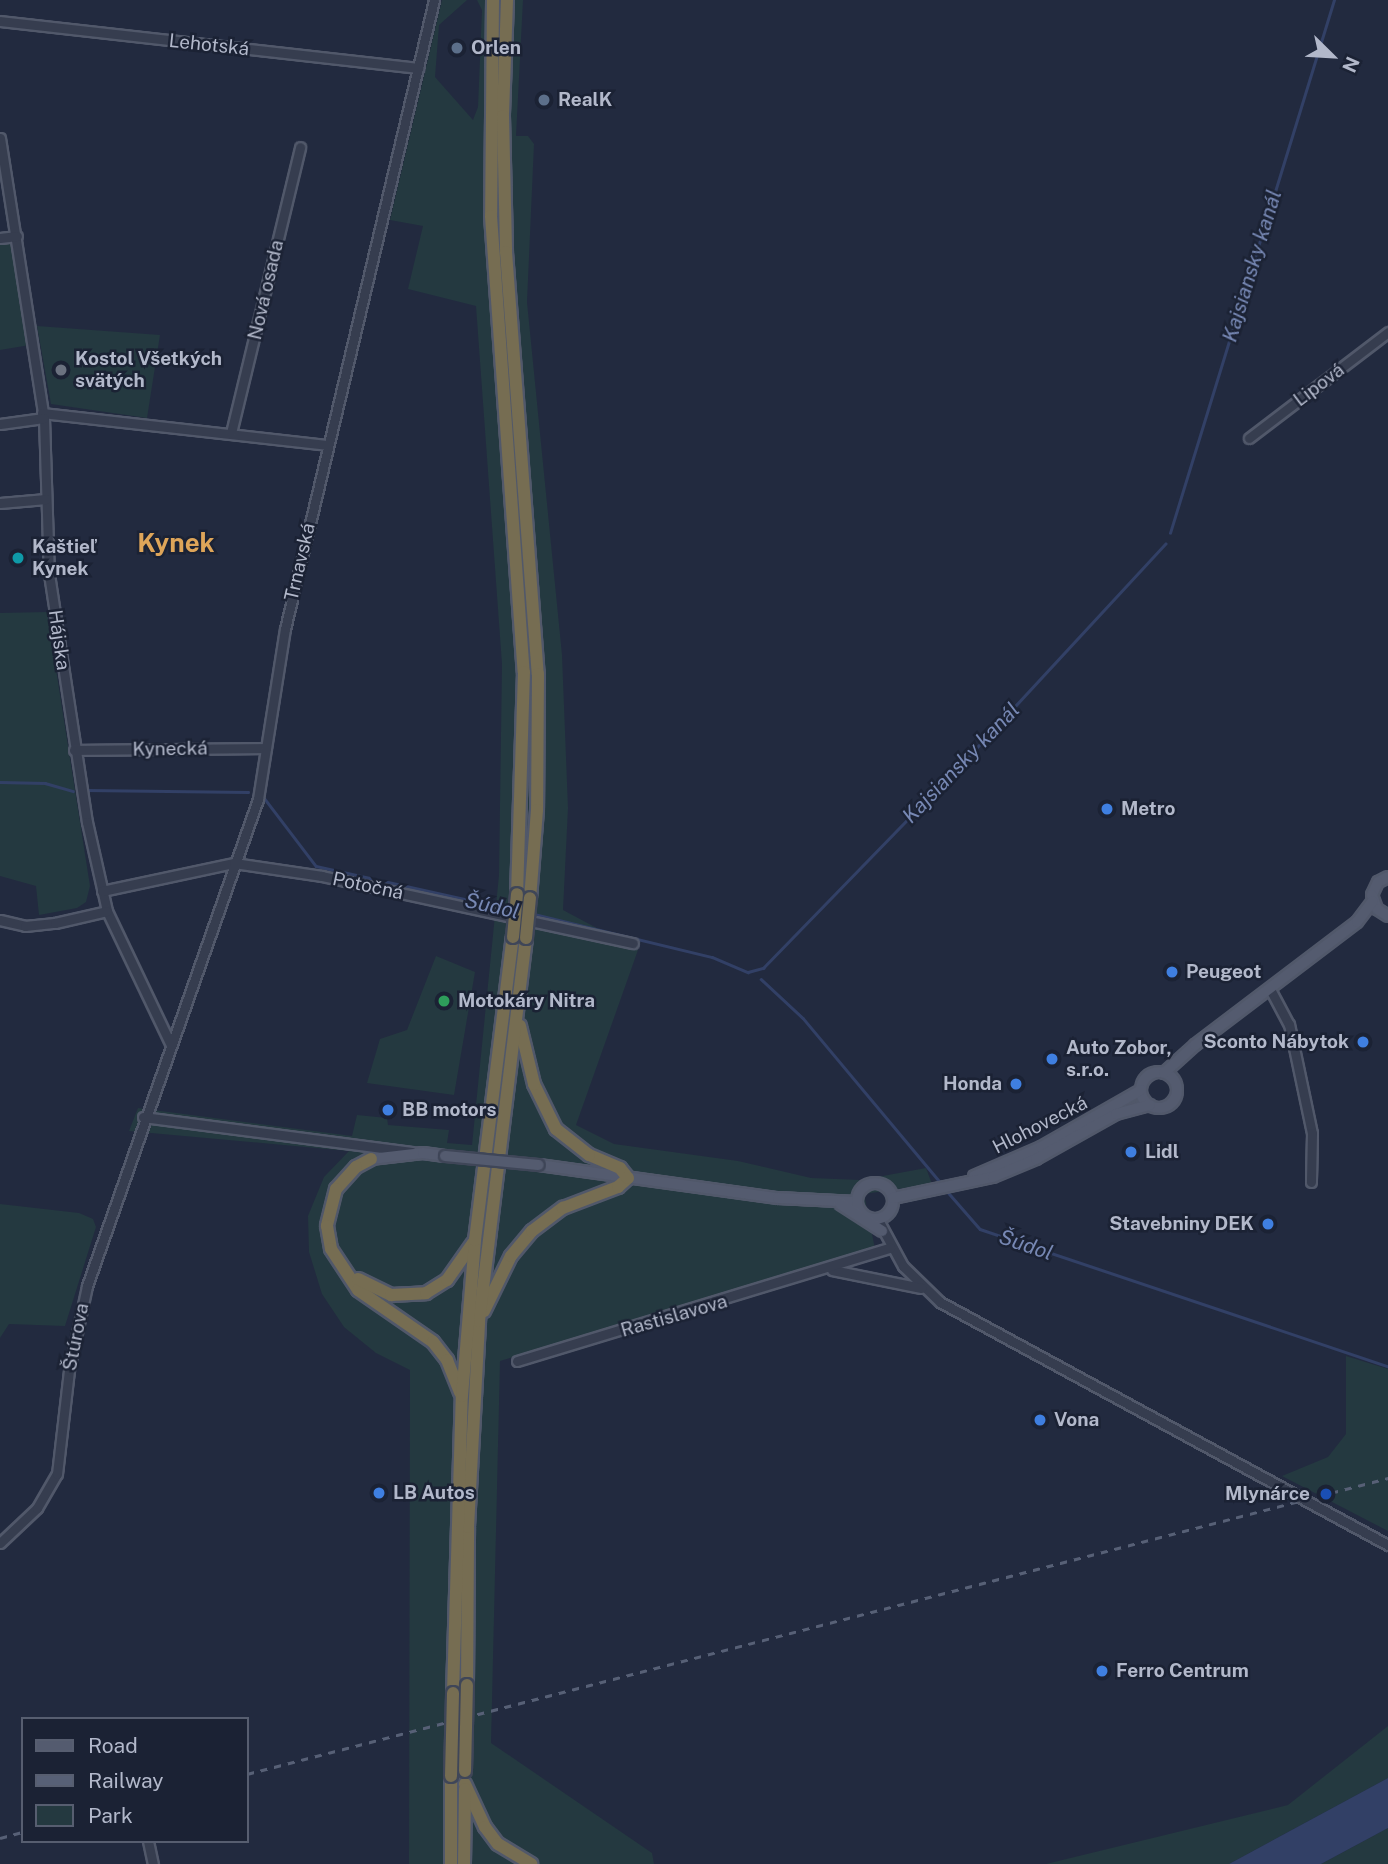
<!DOCTYPE html>
<meta charset="utf-8">
<style>
body{margin:0}
#map{position:relative;width:1388px;height:1864px;overflow:hidden;background:#222a3f;font-family:"Public Sans",sans-serif}
div>[style]{position:absolute}
.green>*{inset:0;background:#243940}
.water>*{inset:0;background:#324066}
.stream>*{height:2.5px;margin:-1.25px;padding:0 1.25px;transform-origin:1.25px;border-radius:1.25px;background:#324066}
.roads{filter:drop-shadow(2px 0 #51586a) drop-shadow(-2px 0 #51586a) drop-shadow(0 2px #51586a) drop-shadow(0 -2px #51586a)}
.minor>*{height:9px;margin:-4.5px;padding:0 4.5px;transform-origin:4.5px;border-radius:4.5px;background:#363d4f}
.major>*{height:10px;margin:-5px;padding:0 5px;transform-origin:5px;border-radius:5px;background:#545b6f}
.major>.ring{margin:-5px;padding:0;box-sizing:content-box;background:none;border:10px solid #545b6f;border-radius:50%}
.highway>*{height:12px;margin:-6px;padding:0 6px;transform-origin:6px;border-radius:6px;background:#766d52}
.rail>*{height:2.5px;margin-top:-1.25px;transform-origin:0;background:repeating-linear-gradient(90deg,#576076 0 7px,transparent 0 14px)}
.bridges{filter:drop-shadow(2px 0 #3f4658) drop-shadow(-2px 0 #3f4658) drop-shadow(0 2px #3f4658) drop-shadow(0 -2px #3f4658)}
.major-bridge>*{height:10px;margin:-5px;padding:0 5px;transform-origin:5px;border-radius:5px;background:#545b6f}
.highway-bridge>*{height:12px;margin:-6px;padding:0 6px;transform-origin:6px;border-radius:6px;background:#766d52}
.dots>*{width:19px;height:19px;translate:-50% -50%;box-sizing:border-box;border:4px solid #1b2234;border-radius:50%}
span{translate:-50% -50%;white-space:nowrap;text-align:center;line-height:1.15;-webkit-text-stroke:5px #1b2234;paint-order:stroke}
.street-label{font-size:19px;color:#b2b8ca}
.poi-label{font-size:19px;color:#b2b8ca;font-weight:700}
.left{translate:0 -50%;text-align:left}
.right{translate:-100% -50%;text-align:right}
.water-label{font-size:21px;color:#7788b4;font-style:italic}
.district-label{font-size:26px;color:#dea559;font-weight:700}
.legend{position:absolute;left:21px;top:1717px;width:228px;height:126px;box-sizing:border-box;background:#1b2234;border:2px solid #575e70;margin:0;padding:9px 12px;list-style:none;font-size:21px;color:#b2b8ca}
.legend li{display:flex;align-items:center;gap:14px;height:35px}
.legend b{width:35px;border:2px solid #575e70}
.north{position:absolute;left:1297px;top:21px;width:70px;height:70px;-webkit-text-stroke:5px #1b2234;paint-order:stroke;rotate:114deg;font-size:19px;font-weight:700;line-height:28px;text-align:center;color:#b2b8ca}
.north::after{content:'';display:block;margin:auto;width:24px;height:32px;background:#b2b8ca;clip-path:polygon(50% 0,100% 100%,50% 72%,0 100%)}
</style>
<div id="map">
<div class="green">
<i style="clip-path:polygon(442px 0,467px 0,439px 25px,435px 77px,473px 120px,478px 107px,482px 10px,477px 0,523px 0,516px 136px,528px 136px,534px 144px,527px 302px,562px 655px,568px 808px,563px 910px,638px 950px,576px 1125px,614px 1144px,738px 1161px,811px 1178px,861px 1180px,926px 1168px,932px 1184px,864px 1194px,875px 1249px,500px 1361px,491px 1743px,652px 1853px,654px 1864px,409px 1864px,410px 1370px,376px 1353px,344px 1327px,322px 1294px,309px 1252px,308px 1216px,324px 1177px,349px 1151px,129px 1131px,138px 1108px,352px 1136px,357px 1115px,387px 1118px,388px 1125px,449px 1130px,447px 1143px,472px 1145px,499px 875px,502px 664px,476px 306px,408px 289px,423px 226px,390px 220px)"></i>
<i style="clip-path:polygon(14px 240px,30px 345px,0 350px,0 242px)"></i>
<i style="clip-path:polygon(37px 326px,160px 335px,147px 418px,51px 404px)"></i>
<i style="clip-path:polygon(47px 612px,90px 886px,86px 902px,77px 908px,39px 915px,36px 886px,0 876px,0 613px)"></i>
<i style="clip-path:polygon(436px 956px,475px 972px,454px 1095px,367px 1083px,380px 1039px,407px 1030px)"></i>
<i style="clip-path:polygon(0 1204px,79px 1213px,93px 1219px,96px 1227px,65px 1326px,9px 1324px,0 1338px)"></i>
<i style="clip-path:polygon(1346px 1356px,1388px 1369px,1388px 1531px,1282px 1476px,1328px 1457px,1346px 1434px)"></i>
<i style="clip-path:polygon(1388px 1726px,1388px 1778px,1229px 1864px,1046px 1864px,1288px 1805px)"></i>
<i style="clip-path:polygon(1388px 1828px,1388px 1864px,1321px 1864px)"></i>
</div>
<div class="water">
<i style="clip-path:polygon(1388px 1778px,1388px 1828px,1321px 1864px,1229px 1864px)"></i>
</div>
<div class="stream">
<i style="left:1170px;top:533px;width:558px;rotate:-72.9deg"></i>
<i style="left:0;top:782px;width:45px;rotate:1.3deg"></i>
<i style="left:45px;top:783px;width:29px;rotate:16deg"></i>
<i style="left:86px;top:790px;width:162px;rotate:0.7deg"></i>
<i style="left:265px;top:799px;width:84px;rotate:52.7deg"></i>
<i style="left:316px;top:866px;width:199px;rotate:12.5deg"></i>
<i style="left:534px;top:914px;width:183px;rotate:13.6deg"></i>
<i style="left:712px;top:957px;width:39px;rotate:23deg"></i>
<i style="left:748px;top:972px;width:16px;rotate:-15deg"></i>
<i style="left:763px;top:968px;width:293px;rotate:-45.8deg"></i>
<i style="left:967px;top:758px;width:292px;rotate:-47.2deg"></i>
<i style="left:761px;top:979px;width:57px;rotate:42.9deg"></i>
<i style="left:803px;top:1018px;width:215px;rotate:50.1deg"></i>
<i style="left:947px;top:1191px;width:50px;rotate:49deg"></i>
<i style="left:980px;top:1229px;width:430px;rotate:18.6deg"></i>
</div>
<div class="roads">
<div class="minor">
<i style="left:0;top:21px;width:421px;rotate:6.4deg"></i>
<i style="left:0;top:138px;width:283px;rotate:81.1deg"></i>
<i style="left:44px;top:418px;width:156px;rotate:88.2deg"></i>
<i style="left:49px;top:574px;width:251px;rotate:81.3deg"></i>
<i style="left:87px;top:822px;width:91px;rotate:77.3deg"></i>
<i style="left:107px;top:911px;width:146px;rotate:64.5deg"></i>
<i style="left:0;top:238px;width:17px;rotate:-7deg"></i>
<i style="left:42px;top:413px;width:286px;rotate:6.4deg"></i>
<i style="left:0;top:424px;width:44px;rotate:-7.8deg"></i>
<i style="left:231px;top:433px;width:294px;rotate:-76.4deg"></i>
<i style="left:1249px;top:438px;width:175px;rotate:-37.3deg"></i>
<i style="left:0;top:503px;width:46px;rotate:-5deg"></i>
<i style="left:74px;top:750px;width:192px;rotate:-0.6deg"></i>
<i style="left:102px;top:891px;width:135px;rotate:-12deg"></i>
<i style="left:234px;top:863px;width:89px;rotate:8.4deg"></i>
<i style="left:322px;top:876px;width:318px;rotate:12.2deg"></i>
<i style="left:0;top:920px;width:26px;rotate:13deg"></i>
<i style="left:25px;top:926px;width:30px;rotate:-6deg"></i>
<i style="left:55px;top:923px;width:53px;rotate:-13deg"></i>
<i style="left:1270px;top:989px;width:40px;rotate:62deg"></i>
<i style="left:1289px;top:1024px;width:111px;rotate:78.1deg"></i>
<i style="left:1312px;top:1133px;width:49px;rotate:91.2deg"></i>
<i style="left:143px;top:1117px;width:271px;rotate:7.4deg"></i>
<i style="left:877px;top:1218px;width:55px;rotate:61.6deg"></i>
<i style="left:903px;top:1266px;width:52px;rotate:44.2deg"></i>
<i style="left:940px;top:1302px;width:510px;rotate:28.48deg"></i>
<i style="left:832px;top:1270px;width:91px;rotate:11.4deg"></i>
<i style="left:517px;top:1361px;width:390px;rotate:-16.9deg"></i>
<i style="left:0;top:1543px;width:51px;rotate:-43.4deg"></i>
<i style="left:37px;top:1508px;width:39px;rotate:-60deg"></i>
<i style="left:57px;top:1474px;width:105px;rotate:-83.4deg"></i>
<i style="left:69px;top:1370px;width:86px;rotate:-77.9deg"></i>
<i style="left:87px;top:1286px;width:516px;rotate:-70.65deg"></i>
<i style="left:258px;top:799px;width:172px;rotate:-81deg"></i>
<i style="left:285px;top:629px;width:646px;rotate:-76.67deg"></i>
<i style="left:148px;top:1841px;width:24px;rotate:78deg"></i>
</div>
<div class="major">
<i style="left:1388px;top:877px;width:11px;rotate:153deg"></i>
<i style="left:1378px;top:882px;width:14px;rotate:115deg"></i>
<i style="left:1372px;top:895px;width:15px;rotate:70deg"></i>
<i style="left:1377px;top:909px;width:13px;rotate:32deg"></i>
<i class="ring" style="left:1141px;top:1072px;width:26px;height:26px"></i>
<i style="left:1164px;top:1073px;width:42px;rotate:-42.1deg"></i>
<i style="left:1195px;top:1045px;width:203px;rotate:-37.2deg"></i>
<i style="left:1357px;top:922px;width:26px;rotate:-53deg"></i>
<i style="left:371px;top:1159px;width:52px;rotate:-6.6deg"></i>
<i style="left:423px;top:1153px;width:22px;rotate:8deg"></i>
<i style="left:539px;top:1165px;width:241px;rotate:7.9deg"></i>
<i style="left:778px;top:1198px;width:79px;rotate:2.9deg"></i>
<i style="left:974px;top:1176px;width:73px;rotate:-23.4deg"></i>
<i style="left:1041px;top:1147px;width:115px;rotate:-29.7deg"></i>
<i class="ring" style="left:857px;top:1183px;width:26px;height:26px"></i>
<i style="left:893px;top:1198px;width:102px;rotate:-11.9deg"></i>
<i style="left:993px;top:1177px;width:47px;rotate:-22.7deg"></i>
<i style="left:1036px;top:1159px;width:92px;rotate:-29.4deg"></i>
<i style="left:1116px;top:1114px;width:35px;rotate:-15deg"></i>
<i style="left:840px;top:1204px;width:50px;rotate:32.7deg"></i>
</div>
<div class="highway">
<i style="left:493px;top:0;width:216px;rotate:90.5deg"></i>
<i style="left:491px;top:216px;width:457px;rotate:85.9deg"></i>
<i style="left:524px;top:672px;width:222px;rotate:91.8deg"></i>
<i style="left:507px;top:0;width:116px;rotate:92deg"></i>
<i style="left:503px;top:116px;width:136px;rotate:88.7deg"></i>
<i style="left:506px;top:252px;width:423px;rotate:85.7deg"></i>
<i style="left:538px;top:674px;width:136px;rotate:90.4deg"></i>
<i style="left:537px;top:810px;width:88px;rotate:94.5deg"></i>
<i style="left:371px;top:1159px;width:17px;rotate:152deg"></i>
<i style="left:356px;top:1167px;width:30px;rotate:132deg"></i>
<i style="left:336px;top:1189px;width:38px;rotate:104deg"></i>
<i style="left:327px;top:1226px;width:23px;rotate:80deg"></i>
<i style="left:331px;top:1249px;width:49px;rotate:56.6deg"></i>
<i style="left:358px;top:1290px;width:91px;rotate:34.7deg"></i>
<i style="left:433px;top:1342px;width:23px;rotate:52deg"></i>
<i style="left:447px;top:1360px;width:35px;rotate:68deg"></i>
<i style="left:358px;top:1279px;width:37px;rotate:26deg"></i>
<i style="left:391px;top:1295px;width:35px;rotate:-3deg"></i>
<i style="left:426px;top:1293px;width:25px;rotate:-32deg"></i>
<i style="left:447px;top:1280px;width:45px;rotate:-54.9deg"></i>
<i style="left:484px;top:1311px;width:61px;rotate:-63.9deg"></i>
<i style="left:511px;top:1256px;width:33px;rotate:-50deg"></i>
<i style="left:532px;top:1231px;width:39px;rotate:-37deg"></i>
<i style="left:563px;top:1208px;width:59px;rotate:-20.9deg"></i>
<i style="left:618px;top:1187px;width:13px;rotate:-42deg"></i>
<i style="left:628px;top:1178px;width:13px;rotate:-129deg"></i>
<i style="left:620px;top:1168px;width:34px;rotate:-157deg"></i>
<i style="left:589px;top:1155px;width:42px;rotate:-141.8deg"></i>
<i style="left:556px;top:1129px;width:50px;rotate:-116.1deg"></i>
<i style="left:534px;top:1084px;width:60px;rotate:-103.6deg"></i>
<i style="left:467px;top:1685px;width:158px;rotate:-89.6deg"></i>
<i style="left:468px;top:1527px;width:206px;rotate:-86.9deg"></i>
<i style="left:479px;top:1321px;width:386px;rotate:-83deg"></i>
<i style="left:453px;top:1693px;width:297px;rotate:-88.3deg"></i>
<i style="left:462px;top:1396px;width:157px;rotate:-85.2deg"></i>
<i style="left:475px;top:1240px;width:305px;rotate:-82.9deg"></i>
<i style="left:465px;top:1784px;width:47px;rotate:65.1deg"></i>
<i style="left:485px;top:1827px;width:21px;rotate:53deg"></i>
<i style="left:498px;top:1844px;width:39px;rotate:31deg"></i>
<i style="left:451px;top:1864px;width:88px;rotate:-90deg"></i>
<i style="left:464px;top:1864px;width:75px;rotate:-89.2deg"></i>
</div>
</div>
<div class="rail">
<i style="left:247px;top:1774px;width:1179px;rotate:-14.54deg"></i>
<i style="left:0;top:1838px;width:24px;rotate:-15deg"></i>
</div>
<div class="bridges">
<div class="major-bridge">
<i style="left:445px;top:1156px;width:94px;rotate:5.5deg"></i>
</div>
<div class="highway-bridge">
<i style="left:513px;top:937px;width:43px;rotate:-84.7deg"></i>
<i style="left:526px;top:938px;width:40px;rotate:-84.3deg"></i>
<i style="left:465px;top:1771px;width:86px;rotate:-88.7deg"></i>
<i style="left:451px;top:1776px;width:83px;rotate:-88.6deg"></i>
</div>
</div>
<div class="dots">
<i style="left:457px;top:48px;background:#5c6f8a"></i>
<i style="left:544px;top:100px;background:#5c6f8a"></i>
<i style="left:61px;top:370px;background:#6b7280"></i>
<i style="left:18px;top:558px;background:#0f9aa8"></i>
<i style="left:1107px;top:809px;background:#3f7fe0"></i>
<i style="left:1172px;top:972px;background:#3f7fe0"></i>
<i style="left:444px;top:1001px;background:#2e9e5b"></i>
<i style="left:1363px;top:1042px;background:#3f7fe0"></i>
<i style="left:1052px;top:1059px;background:#3f7fe0"></i>
<i style="left:1016px;top:1084px;background:#3f7fe0"></i>
<i style="left:388px;top:1110px;background:#3f7fe0"></i>
<i style="left:1131px;top:1152px;background:#3f7fe0"></i>
<i style="left:1268px;top:1224px;background:#3f7fe0"></i>
<i style="left:1040px;top:1420px;background:#3f7fe0"></i>
<i style="left:379px;top:1493px;background:#3f7fe0"></i>
<i style="left:1326px;top:1494px;background:#1a4fb4"></i>
<i style="left:1102px;top:1671px;background:#3f7fe0"></i>
</div>
<div class="street-label">
<span style="left:209px;top:45px;rotate:6deg">Lehotská</span>
<span style="left:266px;top:290px;rotate:-77deg">Nová osada</span>
<span style="left:1319px;top:385px;rotate:-37deg">Lipová</span>
<span style="left:300px;top:562px;rotate:-77deg">Trnavská</span>
<span style="left:59px;top:640px;rotate:82deg">Hájska</span>
<span style="left:170px;top:749px;rotate:-1deg">Kynecká</span>
<span style="left:368px;top:886px;rotate:12deg">Potočná</span>
<span style="left:1040px;top:1125px;rotate:-27deg">Hlohovecká</span>
<span style="left:674px;top:1316px;rotate:-16deg">Rastislavova</span>
<span style="left:76px;top:1337px;rotate:-79deg">Štúrova</span>
</div>
<div class="poi-label">
<span class="left" style="left:471px;top:48px">Orlen</span>
<span class="left" style="left:558px;top:100px">RealK</span>
<span class="left" style="left:75px;top:370px">Kostol Všetkých<br>svätých</span>
<span class="left" style="left:32px;top:558px">Kaštieľ<br>Kynek</span>
<span class="left" style="left:1121px;top:809px">Metro</span>
<span class="left" style="left:1186px;top:972px">Peugeot</span>
<span class="left" style="left:458px;top:1001px">Motokáry Nitra</span>
<span class="right" style="left:1349px;top:1042px">Sconto Nábytok</span>
<span class="left" style="left:1066px;top:1059px">Auto Zobor,<br>s.r.o.</span>
<span class="right" style="left:1002px;top:1084px">Honda</span>
<span class="left" style="left:402px;top:1110px">BB motors</span>
<span class="left" style="left:1145px;top:1152px">Lidl</span>
<span class="right" style="left:1254px;top:1224px">Stavebniny DEK</span>
<span class="left" style="left:1054px;top:1420px">Vona</span>
<span class="left" style="left:393px;top:1493px">LB Autos</span>
<span class="right" style="left:1310px;top:1494px">Mlynárce</span>
<span class="left" style="left:1116px;top:1671px">Ferro Centrum</span>
</div>
<div class="water-label">
<span style="left:1252px;top:266px;rotate:-73deg">Kajsiansky kanál</span>
<span style="left:961px;top:763px;rotate:-46deg">Kajsiansky kanál</span>
<span style="left:492px;top:906px;rotate:13deg">Šúdol</span>
<span style="left:1026px;top:1245px;rotate:19deg">Šúdol</span>
</div>
<div class="district-label">
<span style="left:176px;top:543px">Kynek</span>
</div>
<ul class="legend">
<li><b style="height:9px;background:#545b6f"></b>Road</li>
<li><b style="height:9px;background:#576076"></b>Railway</li>
<li><b style="height:19px;background:#243940"></b>Park</li>
</ul>
<div class="north">N</div>
</div>
